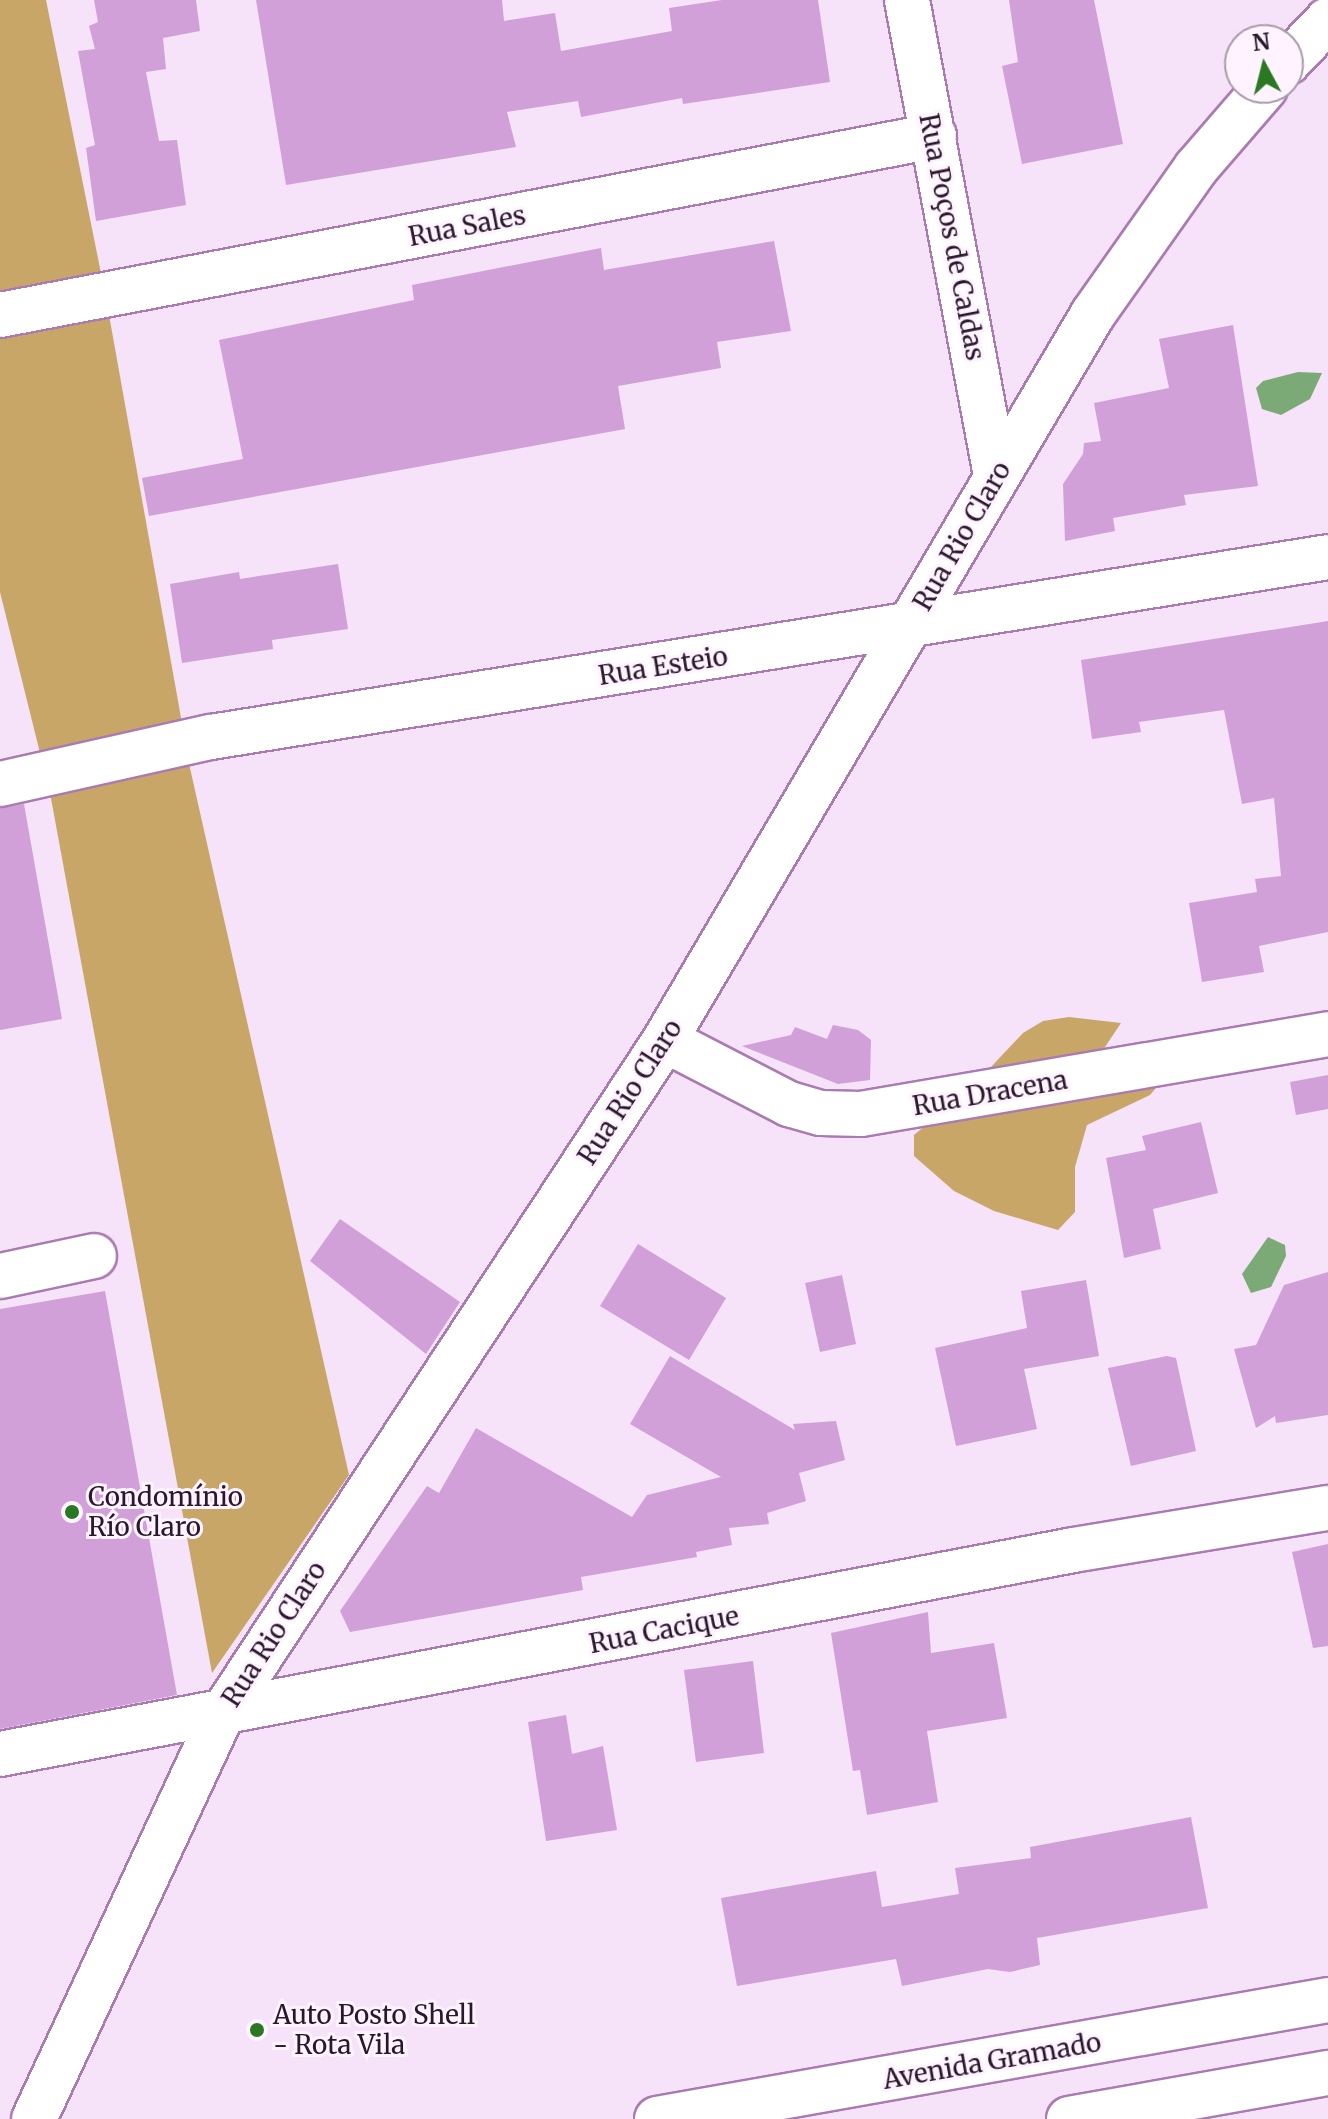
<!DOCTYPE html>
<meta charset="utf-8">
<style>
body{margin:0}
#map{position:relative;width:1328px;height:2119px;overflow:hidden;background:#f6e2f9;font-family:Merriweather,serif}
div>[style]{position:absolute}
.forest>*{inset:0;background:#c8a668}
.water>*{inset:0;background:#7caa76}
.building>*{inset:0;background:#d1a0d8}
.roads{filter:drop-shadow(2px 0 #aa7bb1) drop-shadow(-2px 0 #aa7bb1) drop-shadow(0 2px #aa7bb1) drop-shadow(0 -2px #aa7bb1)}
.minor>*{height:44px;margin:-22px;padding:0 22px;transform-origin:22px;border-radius:22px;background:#fff}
.dots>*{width:22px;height:22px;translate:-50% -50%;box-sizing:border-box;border:4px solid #fef3ff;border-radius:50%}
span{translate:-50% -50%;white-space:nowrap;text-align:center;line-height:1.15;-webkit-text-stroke:6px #fef3ff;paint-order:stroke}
.street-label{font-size:26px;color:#29172c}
.poi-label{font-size:26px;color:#29172c}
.left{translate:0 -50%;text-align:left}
.north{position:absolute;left:1224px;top:24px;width:80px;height:80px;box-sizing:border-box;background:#fef3ff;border:2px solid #a99bab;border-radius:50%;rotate:353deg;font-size:22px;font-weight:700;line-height:32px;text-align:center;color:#29172c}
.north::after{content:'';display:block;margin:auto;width:28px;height:36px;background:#2a7922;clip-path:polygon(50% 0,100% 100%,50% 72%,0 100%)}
</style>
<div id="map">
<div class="forest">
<i style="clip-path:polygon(0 0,46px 0,106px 298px,190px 768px,349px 1475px,212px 1673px,50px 793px,0 592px)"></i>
<i style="clip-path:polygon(1069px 1017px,1121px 1023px,1101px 1053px,1165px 1077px,1150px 1095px,1087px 1125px,1075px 1167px,1075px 1212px,1058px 1230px,994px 1211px,954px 1191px,914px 1156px,914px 1135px,974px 1085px,1023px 1033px,1043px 1021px)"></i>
</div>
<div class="water">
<i style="clip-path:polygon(1298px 372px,1322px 373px,1310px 399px,1281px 415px,1262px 409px,1256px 388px,1263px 381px)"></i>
<i style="clip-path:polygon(1268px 1237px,1285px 1245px,1286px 1256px,1271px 1287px,1251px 1293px,1242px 1274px)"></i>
</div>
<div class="building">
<i style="clip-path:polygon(94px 0,196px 0,200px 31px,163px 38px,166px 69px,146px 72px,159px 141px,177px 140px,186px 205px,96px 221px,86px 148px,95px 145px,78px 51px,95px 49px,89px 26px,98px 22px)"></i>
<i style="clip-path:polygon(256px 0,502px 0,504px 21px,555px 13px,561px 51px,672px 31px,669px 8px,722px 0,818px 0,830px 82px,683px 104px,682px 98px,581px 117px,578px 101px,507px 112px,516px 147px,286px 185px)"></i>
<i style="clip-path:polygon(1009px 0,1094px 0,1123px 144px,1022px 164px,1002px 66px,1018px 62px)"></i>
<i style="clip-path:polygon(774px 241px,791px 331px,717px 342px,721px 368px,618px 386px,625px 429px,149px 516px,142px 478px,243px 459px,219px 340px,414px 300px,412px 285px,601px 248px,604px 270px)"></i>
<i style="clip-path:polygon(1233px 325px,1258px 486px,1184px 495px,1186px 505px,1113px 518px,1115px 531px,1065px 541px,1063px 484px,1083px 454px,1084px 443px,1101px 441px,1094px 403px,1169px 388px,1159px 339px)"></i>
<i style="clip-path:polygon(338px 564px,348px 629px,272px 640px,273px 649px,182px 663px,170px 584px,239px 572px,240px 579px)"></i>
<i style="clip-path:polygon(1328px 621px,1328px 932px,1259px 946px,1264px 972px,1202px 982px,1189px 903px,1257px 892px,1255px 879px,1281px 876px,1274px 798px,1242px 804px,1224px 710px,1139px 722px,1141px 732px,1092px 739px,1081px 660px)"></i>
<i style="clip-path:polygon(24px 804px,62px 1019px,0 1030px,0 808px)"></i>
<i style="clip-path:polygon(833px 1025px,858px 1030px,871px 1040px,870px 1080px,838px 1084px,742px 1046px,791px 1035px,795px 1027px,827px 1039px)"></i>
<i style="clip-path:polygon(1328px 1075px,1328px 1109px,1296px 1115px,1290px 1082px)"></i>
<i style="clip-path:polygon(1201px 1122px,1218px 1193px,1153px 1209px,1161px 1249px,1124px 1258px,1106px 1158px,1146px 1150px,1142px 1136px)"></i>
<i style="clip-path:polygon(340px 1219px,460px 1302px,426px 1354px,310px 1261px)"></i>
<i style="clip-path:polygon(638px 1244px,726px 1298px,689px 1360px,600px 1306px)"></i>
<i style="clip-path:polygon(1328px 1272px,1328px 1415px,1276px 1423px,1275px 1416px,1256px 1428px,1234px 1349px,1256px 1345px,1284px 1285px)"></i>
<i style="clip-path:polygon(842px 1275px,856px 1344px,820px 1352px,805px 1283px)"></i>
<i style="clip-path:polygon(1086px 1280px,1099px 1356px,1024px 1369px,1037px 1429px,956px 1446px,935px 1348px,1027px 1328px,1021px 1291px)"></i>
<i style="clip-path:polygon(105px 1291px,177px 1695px,0 1729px,0 1309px)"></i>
<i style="clip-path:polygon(670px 1356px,795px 1430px,793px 1424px,836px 1421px,845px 1460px,799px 1473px,806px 1501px,767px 1513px,769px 1524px,729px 1528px,732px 1545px,696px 1552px,697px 1557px,581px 1577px,583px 1590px,350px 1632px,340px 1611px,427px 1486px,439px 1493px,476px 1428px,632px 1517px,647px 1495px,721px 1477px,630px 1424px)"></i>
<i style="clip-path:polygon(1167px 1356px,1176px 1358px,1196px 1451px,1131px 1466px,1108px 1368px)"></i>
<i style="clip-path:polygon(1328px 1544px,1328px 1646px,1313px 1648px,1292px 1552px)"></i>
<i style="clip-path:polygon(928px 1612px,931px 1653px,994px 1643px,1007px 1718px,927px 1731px,938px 1802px,867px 1815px,860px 1770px,853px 1771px,831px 1633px)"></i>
<i style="clip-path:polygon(753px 1661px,764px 1753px,696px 1762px,684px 1670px)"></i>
<i style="clip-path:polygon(566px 1715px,572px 1754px,603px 1746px,617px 1830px,546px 1841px,528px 1722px)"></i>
<i style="clip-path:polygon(1191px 1817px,1208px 1908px,1037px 1938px,1040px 1965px,1010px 1972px,988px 1969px,902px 1986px,896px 1959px,737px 1986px,721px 1898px,876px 1871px,882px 1907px,959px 1894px,955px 1868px,1031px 1858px,1030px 1847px)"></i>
</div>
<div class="roads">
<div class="minor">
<i style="left:907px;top:0;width:482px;rotate:79.4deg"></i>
<i style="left:1288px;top:62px;width:58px;rotate:-46.4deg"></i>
<i style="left:0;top:315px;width:951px;rotate:-10.85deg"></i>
<i style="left:0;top:784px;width:216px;rotate:-12.6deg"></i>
<i style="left:211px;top:737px;width:1131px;rotate:-9.15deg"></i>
<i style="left:665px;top:1040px;width:140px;rotate:27.3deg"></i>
<i style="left:789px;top:1104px;width:33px;rotate:16deg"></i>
<i style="left:821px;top:1113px;width:40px;rotate:1.4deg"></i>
<i style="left:861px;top:1114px;width:474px;rotate:-9.7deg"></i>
<i style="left:0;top:1276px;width:96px;rotate:-12deg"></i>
<i style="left:0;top:1754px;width:1092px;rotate:-10.76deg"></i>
<i style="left:1073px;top:1550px;width:258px;rotate:-9.4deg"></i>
<i style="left:34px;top:2119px;width:444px;rotate:-65.1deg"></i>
<i style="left:221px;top:1716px;width:809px;rotate:-56.7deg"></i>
<i style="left:665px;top:1040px;width:843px;rotate:-59.48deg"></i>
<i style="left:1093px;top:314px;width:179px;rotate:-54.8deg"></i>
<i style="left:1196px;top:168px;width:106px;rotate:-49.2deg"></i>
<i style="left:657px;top:2119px;width:681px;rotate:-10.06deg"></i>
<i style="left:1069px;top:2119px;width:263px;rotate:-10.1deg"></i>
</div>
</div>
<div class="dots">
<i style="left:72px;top:1512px;background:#2a7922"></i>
<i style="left:257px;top:2030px;background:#2a7922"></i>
</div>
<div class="street-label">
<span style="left:467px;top:226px;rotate:-11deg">Rua Sales</span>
<span style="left:952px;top:237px;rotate:79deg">Rua Poços de Caldas</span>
<span style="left:962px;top:536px;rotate:-60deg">Rua Rio Claro</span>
<span style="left:663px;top:666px;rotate:-9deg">Rua Esteio</span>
<span style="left:630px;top:1092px;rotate:-57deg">Rua Rio Claro</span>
<span style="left:990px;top:1093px;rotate:-10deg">Rua Dracena</span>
<span style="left:664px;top:1630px;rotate:-11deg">Rua Cacique</span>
<span style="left:274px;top:1634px;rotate:-57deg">Rua Rio Claro</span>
<span style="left:992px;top:2061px;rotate:-10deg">Avenida Gramado</span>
</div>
<div class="poi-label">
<span class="left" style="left:88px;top:1512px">Condomínio<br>Río Claro</span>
<span class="left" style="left:273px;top:2030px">Auto Posto Shell<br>- Rota Vila</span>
</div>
<div class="north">N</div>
</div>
